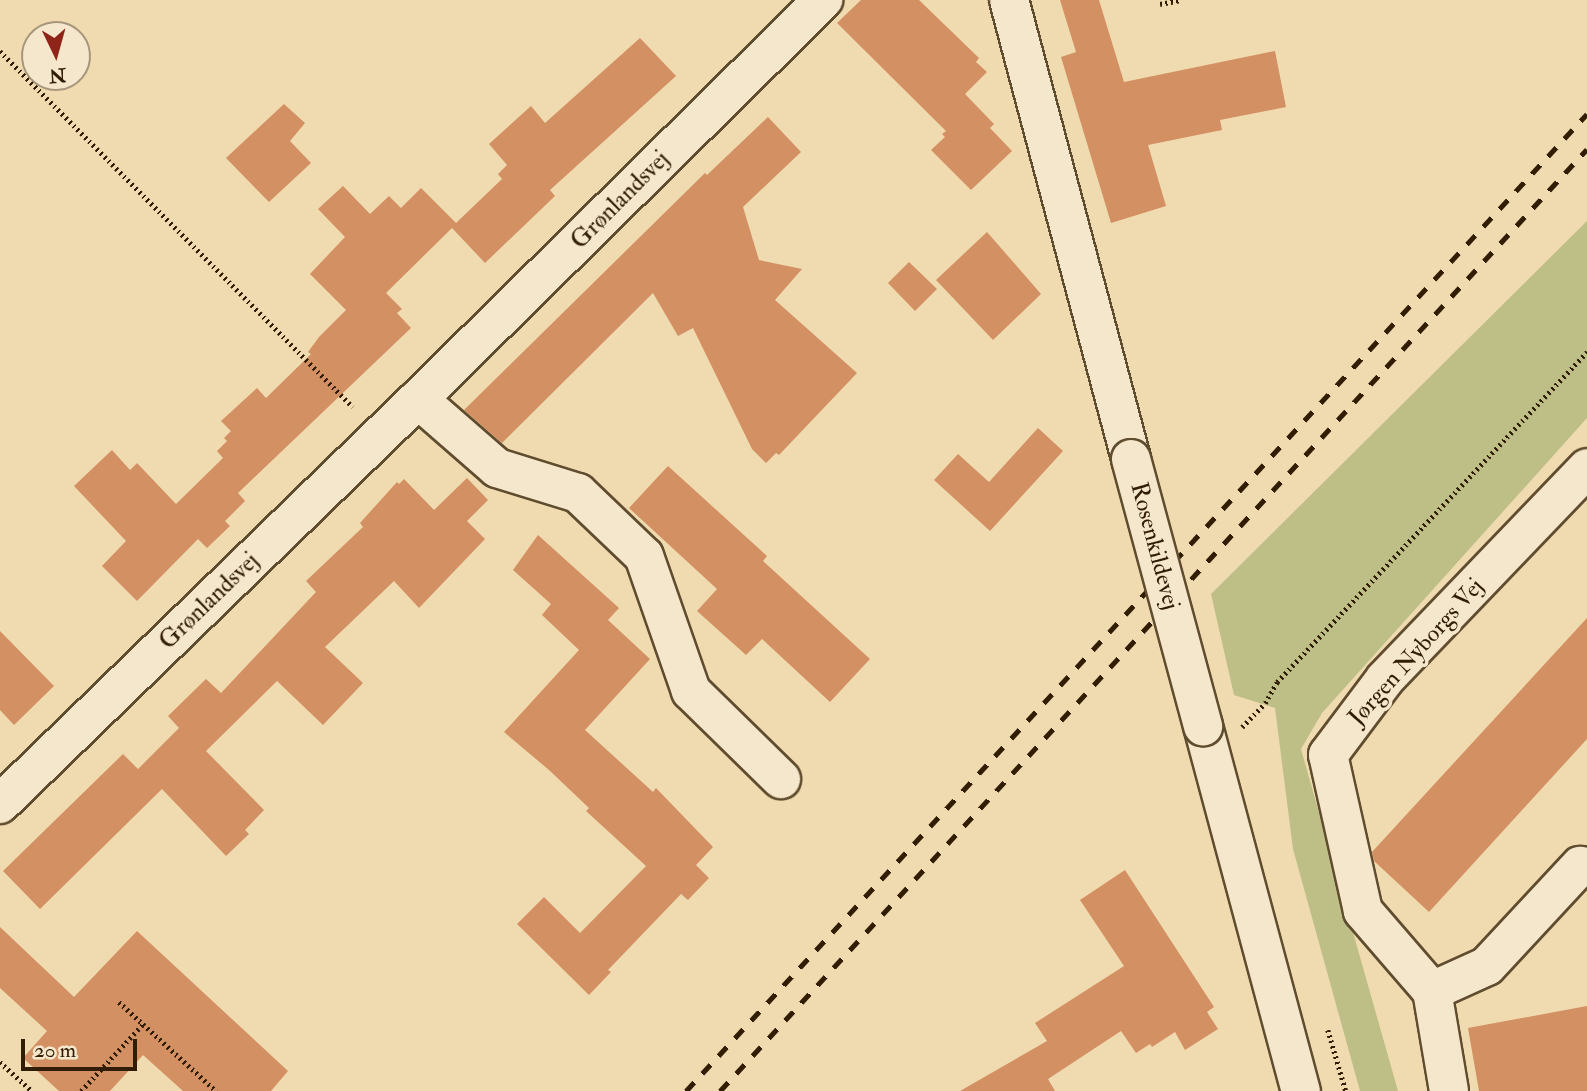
<!DOCTYPE html>
<meta charset="utf-8">
<style>
body{margin:0}
#map{position:relative;width:1587px;height:1091px;overflow:hidden;background:#f0dab0;font-family:"IM FELL Double Pica",serif}
div>[style]{position:absolute}
.green>*{inset:0;background:#bebe87}
.building>*{inset:0;background:#d39062}
.path>*{height:4.5px;margin-top:-2.25px;transform-origin:0;background:repeating-linear-gradient(90deg,#301d03 0 2px,transparent 0 5.5px)}
.roads{filter:drop-shadow(2px 0 #604c2e) drop-shadow(-2px 0 #604c2e) drop-shadow(0 2px #604c2e) drop-shadow(0 -2px #604c2e)}
.minor>*{height:38px;margin:-19px;padding:0 19px;transform-origin:19px;border-radius:19px;background:#f5e7cc}
.rail>*{height:5px;margin-top:-2.5px;transform-origin:0;background:repeating-linear-gradient(90deg,#301d03 0 12px,transparent 0 24px)}
.bridges{filter:drop-shadow(2px 0 #604c2e) drop-shadow(-2px 0 #604c2e) drop-shadow(0 2px #604c2e) drop-shadow(0 -2px #604c2e)}
.minor-bridge>*{height:38px;margin:-19px;padding:0 19px;transform-origin:19px;border-radius:19px;background:#f5e7cc}
span{translate:-50% -50%;white-space:nowrap;text-align:center;line-height:1.15;-webkit-text-stroke:7px #f5e7cc;paint-order:stroke}
.street-label{font-size:24px;color:#301d03}
.north{position:absolute;left:21px;top:21px;width:70px;height:70px;box-sizing:border-box;background:#f5e7cc;border:2px solid #a6967c;border-radius:50%;rotate:175deg;font-size:19px;font-weight:700;line-height:28px;text-align:center;color:#301d03}
.north::after{content:'';display:block;margin:auto;width:24px;height:32px;background:#8f2418;clip-path:polygon(50% 0,100% 100%,50% 72%,0 100%)}
.scale{position:absolute;left:21px;top:1039px;width:116px;height:32px;box-sizing:border-box;border:4px solid #301d03;border-top:0;padding-left:9px;font-size:21px;line-height:24px;white-space:nowrap;color:#301d03;-webkit-text-stroke:5px #f5e7cc;paint-order:stroke}
</style>
<div id="map">
<div class="green">
<i style="clip-path:polygon(1587px 221px,1587px 418px,1322px 713px,1301px 749px,1398px 1091px,1360px 1091px,1293px 849px,1275px 708px,1234px 695px,1211px 594px)"></i>
</div>
<div class="building">
<i style="clip-path:polygon(861px 0,919px 0,979px 58px,976px 62px,987px 72px,965px 94px,994px 124px,990px 128px,1012px 151px,971px 190px,931px 150px,945px 137px,942px 134px,946px 131px,837px 23px)"></i>
<i style="clip-path:polygon(1060px 0,1099px 0,1124px 82px,1275px 51px,1286px 107px,1220px 120px,1222px 130px,1148px 145px,1166px 206px,1111px 223px,1061px 57px,1076px 52px)"></i>
<i style="clip-path:polygon(640px 38px,676px 76px,550px 190px,555px 196px,485px 263px,452px 228px,386px 293px,402px 309px,397px 313px,411px 328px,238px 493px,245px 501px,225px 521px,230px 526px,207px 548px,198px 539px,137px 601px,102px 566px,126px 541px,74px 486px,112px 450px,130px 470px,137px 463px,176px 504px,223px 458px,217px 451px,227px 441px,224px 438px,231px 431px,221px 421px,257px 388px,266px 398px,311px 354px,308px 352px,319px 337px,346px 310px,310px 274px,345px 237px,318px 209px,343px 186px,370px 214px,389px 196px,401px 208px,421px 188px,456px 223px,502px 179px,498px 174px,507px 165px,489px 144px,531px 106px,545px 123px)"></i>
<i style="clip-path:polygon(284px 104px,305px 123px,290px 141px,311px 163px,269px 202px,226px 158px)"></i>
<i style="clip-path:polygon(768px 117px,801px 152px,743px 207px,759px 260px,802px 269px,775px 300px,857px 373px,779px 455px,776px 453px,766px 463px,752px 449px,693px 328px,678px 336px,653px 293px,502px 443px,464px 410px,705px 173px,707px 175px)"></i>
<i style="clip-path:polygon(987px 232px,1041px 294px,993px 340px,936px 280px)"></i>
<i style="clip-path:polygon(909px 262px,937px 289px,915px 311px,888px 283px)"></i>
<i style="clip-path:polygon(1038px 428px,1063px 451px,990px 531px,934px 480px,958px 454px,989px 482px)"></i>
<i style="clip-path:polygon(668px 466px,767px 556px,763px 561px,870px 659px,830px 702px,762px 639px,746px 655px,697px 611px,717px 589px,629px 508px)"></i>
<i style="clip-path:polygon(467px 478px,488px 500px,467px 521px,485px 539px,419px 608px,394px 581px,325px 647px,363px 683px,323px 725px,277px 681px,206px 751px,264px 810px,245px 830px,249px 834px,226px 856px,162px 789px,40px 909px,3px 871px,123px 754px,138px 769px,179px 728px,168px 716px,206px 679px,221px 693px,316px 592px,306px 581px,363px 527px,360px 523px,397px 482px,399px 484px,404px 479px,434px 510px)"></i>
<i style="clip-path:polygon(538px 535px,619px 608px,608px 620px,650px 659px,585px 730px,653px 792px,656px 788px,713px 847px,696px 865px,709px 878px,688px 900px,681px 894px,608px 970px,611px 972px,589px 995px,517px 924px,544px 897px,580px 933px,646px 866px,586px 811px,589px 808px,549px 770px,504px 732px,579px 650px,542px 615px,551px 604px,513px 570px)"></i>
<i style="clip-path:polygon(1587px 618px,1587px 739px,1429px 912px,1374px 861px,1372px 852px)"></i>
<i style="clip-path:polygon(0 631px,54px 686px,14px 725px,0 710px)"></i>
<i style="clip-path:polygon(1125px 870px,1214px 1007px,1207px 1012px,1218px 1029px,1185px 1050px,1175px 1032px,1152px 1047px,1150px 1044px,1136px 1053px,1121px 1031px,1048px 1079px,1055px 1091px,960px 1091px,1047px 1041px,1035px 1023px,1124px 966px,1080px 900px)"></i>
<i style="clip-path:polygon(0 927px,74px 997px,137px 931px,288px 1071px,271px 1091px,183px 1091px,143px 1055px,110px 1091px,59px 1091px,23px 1058px,47px 1031px,0 988px)"></i>
<i style="clip-path:polygon(1587px 1006px,1587px 1091px,1479px 1091px,1468px 1028px)"></i>
</div>
<div class="path">
<i style="left:1160px;top:4px;width:20px;rotate:-11deg"></i>
<i style="left:0;top:51px;width:501px;rotate:45.24deg"></i>
<i style="left:1242px;top:727px;width:33px;rotate:-46deg"></i>
<i style="left:1265px;top:703px;width:24px;rotate:-60deg"></i>
<i style="left:1277px;top:682px;width:453px;rotate:-46.8deg"></i>
<i style="left:119px;top:1002px;width:132px;rotate:42.5deg"></i>
<i style="left:1328px;top:1030px;width:64px;rotate:73.6deg"></i>
<i style="left:0;top:1062px;width:43px;rotate:42.2deg"></i>
<i style="left:81px;top:1091px;width:91px;rotate:-47.2deg"></i>
</div>
<div class="roads">
<div class="minor">
<i style="left:1009px;top:0;width:475px;rotate:75.1deg"></i>
<i style="left:418px;top:399px;width:105px;rotate:41.1deg"></i>
<i style="left:497px;top:468px;width:85px;rotate:17.2deg"></i>
<i style="left:578px;top:493px;width:91px;rotate:43.7deg"></i>
<i style="left:644px;top:556px;width:143px;rotate:70.8deg"></i>
<i style="left:691px;top:691px;width:126px;rotate:44.4deg"></i>
<i style="left:1203px;top:726px;width:378px;rotate:75deg"></i>
<i style="left:0;top:804px;width:582px;rotate:-44.1deg"></i>
<i style="left:418px;top:399px;width:569px;rotate:-44.57deg"></i>
<i style="left:1432px;top:991px;width:60px;rotate:-24.4deg"></i>
<i style="left:1487px;top:966px;width:137px;rotate:-47.1deg"></i>
<i style="left:1449px;top:1091px;width:101px;rotate:-99.6deg"></i>
<i style="left:1432px;top:991px;width:106px;rotate:-130.8deg"></i>
<i style="left:1363px;top:911px;width:160px;rotate:-102.6deg"></i>
<i style="left:1328px;top:755px;width:95px;rotate:-53.1deg"></i>
<i style="left:1385px;top:679px;width:292px;rotate:-46.2deg"></i>
</div>
</div>
<div class="rail">
<i style="left:686px;top:1091px;width:1329px;rotate:-47.32deg"></i>
<i style="left:720px;top:1091px;width:1280px;rotate:-47.37deg"></i>
</div>
<div class="bridges">
<div class="minor-bridge">
<i style="left:1131px;top:459px;width:277px;rotate:74.9deg"></i>
</div>
</div>
<div class="street-label">
<span style="left:620px;top:200px;rotate:-45deg">Grønlandsvej</span>
<span style="left:1155px;top:546px;rotate:75deg">Rosenkildevej</span>
<span style="left:209px;top:601px;rotate:-44deg">Grønlandsvej</span>
<span style="left:1416px;top:652px;rotate:-48deg">Jørgen Nyborgs Vej</span>
</div>
<div class="north">N</div>
<div class="scale">20 m</div>
</div>
